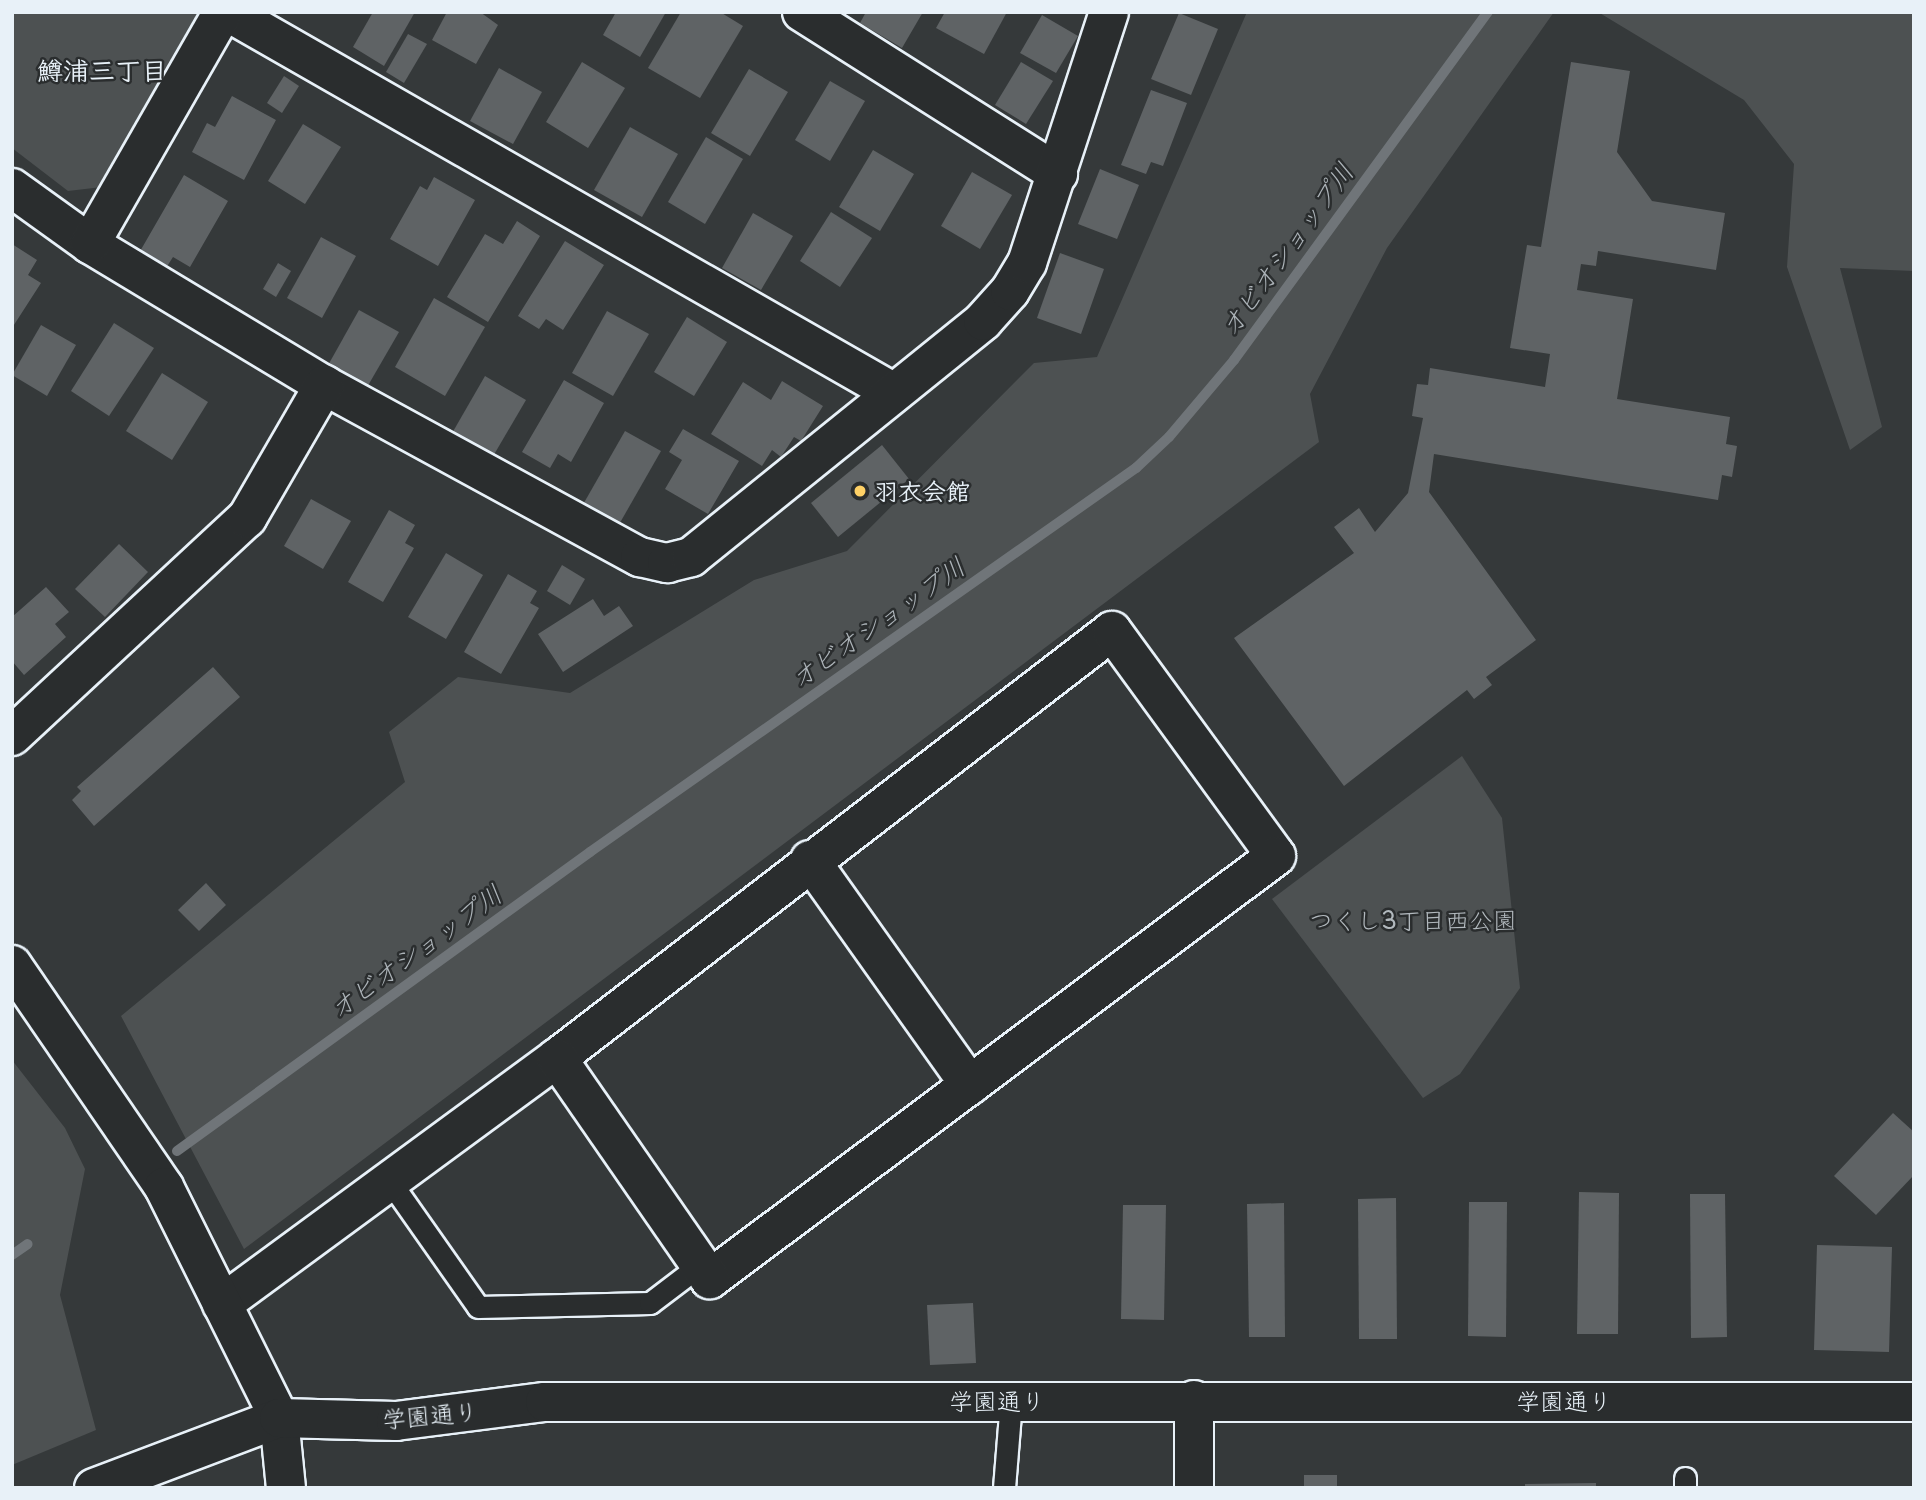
<!DOCTYPE html>
<meta charset="utf-8">
<style>
body{margin:0}
#map{position:relative;width:1926px;height:1500px;overflow:hidden;background:#35393a;font-family:"Playpen Sans","Klee One",sans-serif}
div>[style]{position:absolute}
.green>*{inset:0;background:#4d5152}
.stream>*{height:10px;margin:-5px;padding:0 5px;transform-origin:5px;border-radius:5px;background:#707579}
.building>*{inset:0;background:#5f6365}
.roads{filter:drop-shadow(2px 0 #e8f1f8) drop-shadow(-2px 0 #e8f1f8) drop-shadow(0 2px #e8f1f8) drop-shadow(0 -2px #e8f1f8)}
.lane>*{height:21px;margin:-10.5px;padding:0 10.5px;transform-origin:10.5px;border-radius:10.5px;background:#2a2d2e}
.street>*{height:38px;margin:-19px;padding:0 19px;transform-origin:19px;border-radius:19px;background:#2a2d2e}
.secondary>*{height:38px;margin:-19px;padding:0 19px;transform-origin:19px;border-radius:19px;background:#2a2d2e}
.dots>*{width:19px;height:19px;translate:-50% -50%;box-sizing:border-box;border:4px solid #2a2d2e;border-radius:50%}
span{translate:-50% -50%;white-space:nowrap;text-align:center;line-height:1.15;-webkit-text-stroke:5px #2a2d2e;paint-order:stroke}
.poi-label{font-size:24px;color:#e8f1f8;font-weight:700}
.left{translate:0 -50%;text-align:left}
.park-label{font-size:24px;color:#b2b9be}
.street-label{font-size:24px;color:#e8f1f8}
.neighbourhood-label{font-size:26px;color:#e8f1f8;font-weight:700}
.water-label{font-size:26px;color:#acb3b8;font-style:italic}
.frame{position:absolute;inset:0;border:14px solid #e8f1f8;pointer-events:none}
</style>
<div id="map">
<div class="green">
<i style="clip-path:polygon(12px 12px,200px 12px,102px 187px,68px 191px,12px 148px)"></i>
<i style="clip-path:polygon(1247px 12px,1554px 12px,1387px 248px,1310px 394px,1319px 442px,244px 1249px,121px 1016px,405px 782px,389px 732px,458px 677px,570px 693px,754px 580px,847px 551px,1034px 363px,1097px 357px)"></i>
<i style="clip-path:polygon(1598px 12px,1914px 12px,1914px 271px,1840px 268px,1882px 427px,1850px 450px,1787px 267px,1794px 164px,1744px 100px)"></i>
<i style="clip-path:polygon(1462px 756px,1502px 818px,1520px 988px,1460px 1074px,1423px 1098px,1272px 899px)"></i>
<i style="clip-path:polygon(12px 1060px,65px 1128px,85px 1169px,60px 1295px,96px 1430px,12px 1465px)"></i>
</div>
<div class="stream">
<i style="left:177px;top:1151px;width:510px;rotate:-35.9deg"></i>
<i style="left:590px;top:852px;width:668px;rotate:-35.12deg"></i>
<i style="left:1136px;top:468px;width:45px;rotate:-43.2deg"></i>
<i style="left:1169px;top:437px;width:101px;rotate:-49.8deg"></i>
<i style="left:1234px;top:360px;width:431px;rotate:-53.9deg"></i>
<i style="left:12px;top:1255px;width:19px;rotate:-35deg"></i>
</div>
<div class="building">
<i style="clip-path:polygon(373px 12px,415px 12px,384px 66px,353px 47px)"></i>
<i style="clip-path:polygon(447px 12px,480px 12px,498px 25px,476px 64px,432px 40px)"></i>
<i style="clip-path:polygon(616px 12px,666px 12px,640px 57px,603px 35px)"></i>
<i style="clip-path:polygon(681px 12px,720px 12px,743px 26px,700px 98px,648px 68px)"></i>
<i style="clip-path:polygon(866px 12px,923px 12px,902px 48px,860px 23px)"></i>
<i style="clip-path:polygon(945px 12px,1007px 12px,984px 54px,936px 28px)"></i>
<i style="clip-path:polygon(1179px 13px,1218px 29px,1191px 95px,1151px 79px)"></i>
<i style="clip-path:polygon(1042px 15px,1078px 36px,1056px 73px,1020px 53px)"></i>
<i style="clip-path:polygon(408px 34px,427px 44px,404px 83px,386px 72px)"></i>
<i style="clip-path:polygon(582px 62px,625px 88px,588px 148px,546px 122px)"></i>
<i style="clip-path:polygon(1021px 62px,1053px 81px,1026px 124px,995px 105px)"></i>
<i style="clip-path:polygon(1571px 62px,1630px 71px,1617px 152px,1652px 201px,1725px 213px,1716px 270px,1598px 251px,1596px 266px,1581px 264px,1577px 290px,1633px 299px,1617px 399px,1730px 417px,1726px 444px,1737px 446px,1732px 477px,1722px 475px,1718px 500px,1434px 454px,1429px 492px,1536px 640px,1486px 677px,1492px 685px,1474px 699px,1467px 690px,1344px 786px,1234px 638px,1354px 553px,1334px 527px,1359px 508px,1375px 532px,1408px 493px,1423px 418px,1412px 416px,1417px 384px,1428px 385px,1430px 368px,1545px 387px,1550px 354px,1510px 348px,1527px 245px,1541px 247px)"></i>
<i style="clip-path:polygon(499px 68px,542px 92px,513px 144px,470px 121px)"></i>
<i style="clip-path:polygon(749px 69px,788px 92px,750px 156px,711px 133px)"></i>
<i style="clip-path:polygon(284px 76px,299px 86px,282px 113px,267px 103px)"></i>
<i style="clip-path:polygon(830px 81px,865px 101px,830px 161px,795px 140px)"></i>
<i style="clip-path:polygon(1151px 90px,1187px 103px,1163px 166px,1151px 162px,1146px 174px,1121px 165px)"></i>
<i style="clip-path:polygon(232px 96px,276px 120px,244px 180px,192px 152px,207px 123px,215px 127px)"></i>
<i style="clip-path:polygon(303px 124px,341px 147px,305px 204px,268px 181px)"></i>
<i style="clip-path:polygon(630px 127px,678px 154px,642px 217px,594px 190px)"></i>
<i style="clip-path:polygon(706px 137px,743px 159px,705px 224px,668px 202px)"></i>
<i style="clip-path:polygon(873px 150px,914px 174px,880px 231px,839px 207px)"></i>
<i style="clip-path:polygon(1100px 169px,1139px 185px,1117px 239px,1078px 224px)"></i>
<i style="clip-path:polygon(972px 172px,1012px 195px,980px 249px,941px 226px)"></i>
<i style="clip-path:polygon(184px 175px,228px 201px,190px 267px,173px 257px,166px 268px,139px 253px)"></i>
<i style="clip-path:polygon(434px 177px,475px 200px,438px 266px,390px 239px,420px 186px,427px 190px)"></i>
<i style="clip-path:polygon(831px 212px,872px 238px,840px 287px,800px 261px)"></i>
<i style="clip-path:polygon(753px 213px,793px 236px,761px 290px,722px 268px)"></i>
<i style="clip-path:polygon(517px 221px,540px 236px,488px 322px,447px 297px,485px 234px,503px 244px)"></i>
<i style="clip-path:polygon(321px 237px,356px 256px,322px 318px,287px 298px)"></i>
<i style="clip-path:polygon(565px 241px,604px 265px,563px 330px,546px 319px,539px 329px,518px 316px)"></i>
<i style="clip-path:polygon(12px 244px,37px 260px,28px 275px,41px 283px,12px 328px)"></i>
<i style="clip-path:polygon(1060px 253px,1104px 269px,1081px 334px,1037px 318px)"></i>
<i style="clip-path:polygon(278px 263px,291px 271px,276px 297px,263px 289px)"></i>
<i style="clip-path:polygon(434px 298px,485px 327px,445px 396px,395px 367px)"></i>
<i style="clip-path:polygon(359px 310px,399px 332px,366px 389px,327px 367px)"></i>
<i style="clip-path:polygon(607px 311px,649px 334px,613px 396px,572px 373px)"></i>
<i style="clip-path:polygon(687px 317px,727px 342px,694px 396px,654px 372px)"></i>
<i style="clip-path:polygon(114px 323px,154px 348px,109px 416px,71px 391px)"></i>
<i style="clip-path:polygon(41px 325px,76px 345px,47px 396px,12px 375px)"></i>
<i style="clip-path:polygon(162px 373px,208px 402px,172px 460px,126px 431px)"></i>
<i style="clip-path:polygon(485px 376px,526px 400px,492px 458px,451px 435px)"></i>
<i style="clip-path:polygon(564px 380px,604px 403px,571px 462px,558px 454px,550px 468px,522px 452px)"></i>
<i style="clip-path:polygon(782px 381px,823px 406px,801px 441px,794px 437px,781px 457px,772px 450px,762px 466px,711px 434px,743px 382px,771px 400px)"></i>
<i style="clip-path:polygon(683px 429px,739px 461px,708px 514px,665px 489px,682px 460px,669px 452px)"></i>
<i style="clip-path:polygon(625px 431px,661px 451px,617px 528px,581px 508px)"></i>
<i style="clip-path:polygon(882px 445px,909px 479px,838px 537px,811px 503px)"></i>
<i style="clip-path:polygon(311px 499px,351px 521px,323px 569px,284px 546px)"></i>
<i style="clip-path:polygon(389px 510px,415px 525px,405px 543px,414px 548px,383px 602px,348px 582px)"></i>
<i style="clip-path:polygon(119px 544px,148px 572px,105px 617px,75px 589px)"></i>
<i style="clip-path:polygon(446px 553px,483px 575px,446px 639px,408px 617px)"></i>
<i style="clip-path:polygon(562px 565px,585px 579px,570px 605px,547px 591px)"></i>
<i style="clip-path:polygon(508px 574px,537px 591px,530px 603px,539px 608px,501px 674px,464px 652px)"></i>
<i style="clip-path:polygon(46px 587px,69px 612px,55px 624px,66px 637px,24px 675px,12px 661px,12px 617px)"></i>
<i style="clip-path:polygon(593px 599px,604px 616px,619px 606px,633px 626px,563px 672px,538px 634px)"></i>
<i style="clip-path:polygon(213px 667px,240px 697px,94px 826px,72px 800px,81px 791px,77px 787px)"></i>
<i style="clip-path:polygon(206px 883px,226px 905px,199px 931px,178px 910px)"></i>
<i style="clip-path:polygon(1893px 1113px,1914px 1132px,1914px 1175px,1876px 1215px,1834px 1176px)"></i>
<i style="clip-path:polygon(1579px 1192px,1619px 1193px,1618px 1334px,1577px 1334px)"></i>
<i style="clip-path:polygon(1690px 1194px,1725px 1194px,1727px 1337px,1691px 1338px)"></i>
<i style="clip-path:polygon(1396px 1198px,1397px 1339px,1359px 1339px,1358px 1199px)"></i>
<i style="clip-path:polygon(1469px 1202px,1507px 1202px,1506px 1337px,1468px 1336px)"></i>
<i style="clip-path:polygon(1284px 1203px,1285px 1337px,1249px 1337px,1247px 1204px)"></i>
<i style="clip-path:polygon(1123px 1205px,1166px 1205px,1164px 1320px,1121px 1319px)"></i>
<i style="clip-path:polygon(1817px 1245px,1892px 1247px,1889px 1352px,1814px 1350px)"></i>
<i style="clip-path:polygon(973px 1303px,976px 1363px,930px 1365px,927px 1305px)"></i>
<i style="clip-path:polygon(1304px 1475px,1337px 1475px,1337px 1488px,1304px 1488px)"></i>
<i style="clip-path:polygon(1596px 1483px,1596px 1488px,1525px 1488px,1525px 1484px)"></i>
</div>
<div class="roads">
<div class="lane">
<i style="left:391px;top:1183px;width:151px;rotate:54.9deg"></i>
<i style="left:478px;top:1307px;width:172px;rotate:-1.3deg"></i>
<i style="left:650px;top:1303px;width:63px;rotate:-37.2deg"></i>
<i style="left:1685px;top:1478px;width:10px;rotate:90deg"></i>
<i style="left:1004px;top:1488px;width:87px;rotate:-85.4deg"></i>
</div>
<div class="street">
<i style="left:228px;top:12px;width:767px;rotate:29.77deg"></i>
<i style="left:802px;top:12px;width:303px;rotate:32.3deg"></i>
<i style="left:12px;top:188px;width:96px;rotate:35.7deg"></i>
<i style="left:90px;top:244px;width:273px;rotate:31.1deg"></i>
<i style="left:324px;top:385px;width:360px;rotate:28.6deg"></i>
<i style="left:640px;top:557px;width:28px;rotate:13deg"></i>
<i style="left:667px;top:563px;width:25px;rotate:-14deg"></i>
<i style="left:691px;top:557px;width:375px;rotate:-38.9deg"></i>
<i style="left:983px;top:321px;width:40px;rotate:-48deg"></i>
<i style="left:1010px;top:291px;width:33px;rotate:-59deg"></i>
<i style="left:1027px;top:263px;width:264px;rotate:-71.9deg"></i>
<i style="left:90px;top:244px;width:267px;rotate:-60.2deg"></i>
<i style="left:12px;top:736px;width:321px;rotate:-42.9deg"></i>
<i style="left:247px;top:518px;width:154px;rotate:-59.9deg"></i>
<i style="left:810px;top:860px;width:276px;rotate:54.6deg"></i>
<i style="left:222px;top:1304px;width:416px;rotate:-36.3deg"></i>
<i style="left:557px;top:1058px;width:700px;rotate:-37.57deg"></i>
<i style="left:1112px;top:631px;width:278px;rotate:53.9deg"></i>
<i style="left:1276px;top:856px;width:707px;rotate:143.23deg"></i>
<i style="left:710px;top:1279px;width:269px;rotate:-124.7deg"></i>
<i style="left:279px;top:1418px;width:70px;rotate:84.3deg"></i>
</div>
<div class="secondary">
<i style="left:12px;top:965px;width:269px;rotate:55.6deg"></i>
<i style="left:164px;top:1187px;width:258px;rotate:63.5deg"></i>
<i style="left:1194px;top:1400px;width:88px;rotate:90deg"></i>
<i style="left:94px;top:1488px;width:198px;rotate:-20.7deg"></i>
<i style="left:279px;top:1418px;width:117px;rotate:1.5deg"></i>
<i style="left:396px;top:1421px;width:150px;rotate:-7.3deg"></i>
<i style="left:545px;top:1402px;width:1369px"></i>
</div>
</div>
<div class="dots">
<i style="left:860px;top:491px;background:#ffd166"></i>
</div>
<div class="poi-label">
<span class="left" style="left:874px;top:491px">羽衣会館</span>
</div>
<div class="park-label">
<span style="left:1413px;top:920px">つくし3丁目西公園</span>
</div>
<div class="street-label">
<span style="left:997px;top:1401px">学園通り</span>
<span style="left:1564px;top:1401px">学園通り</span>
<span style="left:430px;top:1415px;rotate:-5deg">学園通り</span>
</div>
<div class="neighbourhood-label">
<span style="left:102px;top:70px">鱒浦三丁目</span>
</div>
<div class="water-label">
<span style="left:1286px;top:249px;rotate:-54deg">オビオショップ川</span>
<span style="left:877px;top:622px;rotate:-35deg">オビオショップ川</span>
<span style="left:415px;top:951px;rotate:-36deg">オビオショップ川</span>
</div>
<div class="frame"></div>
</div>
